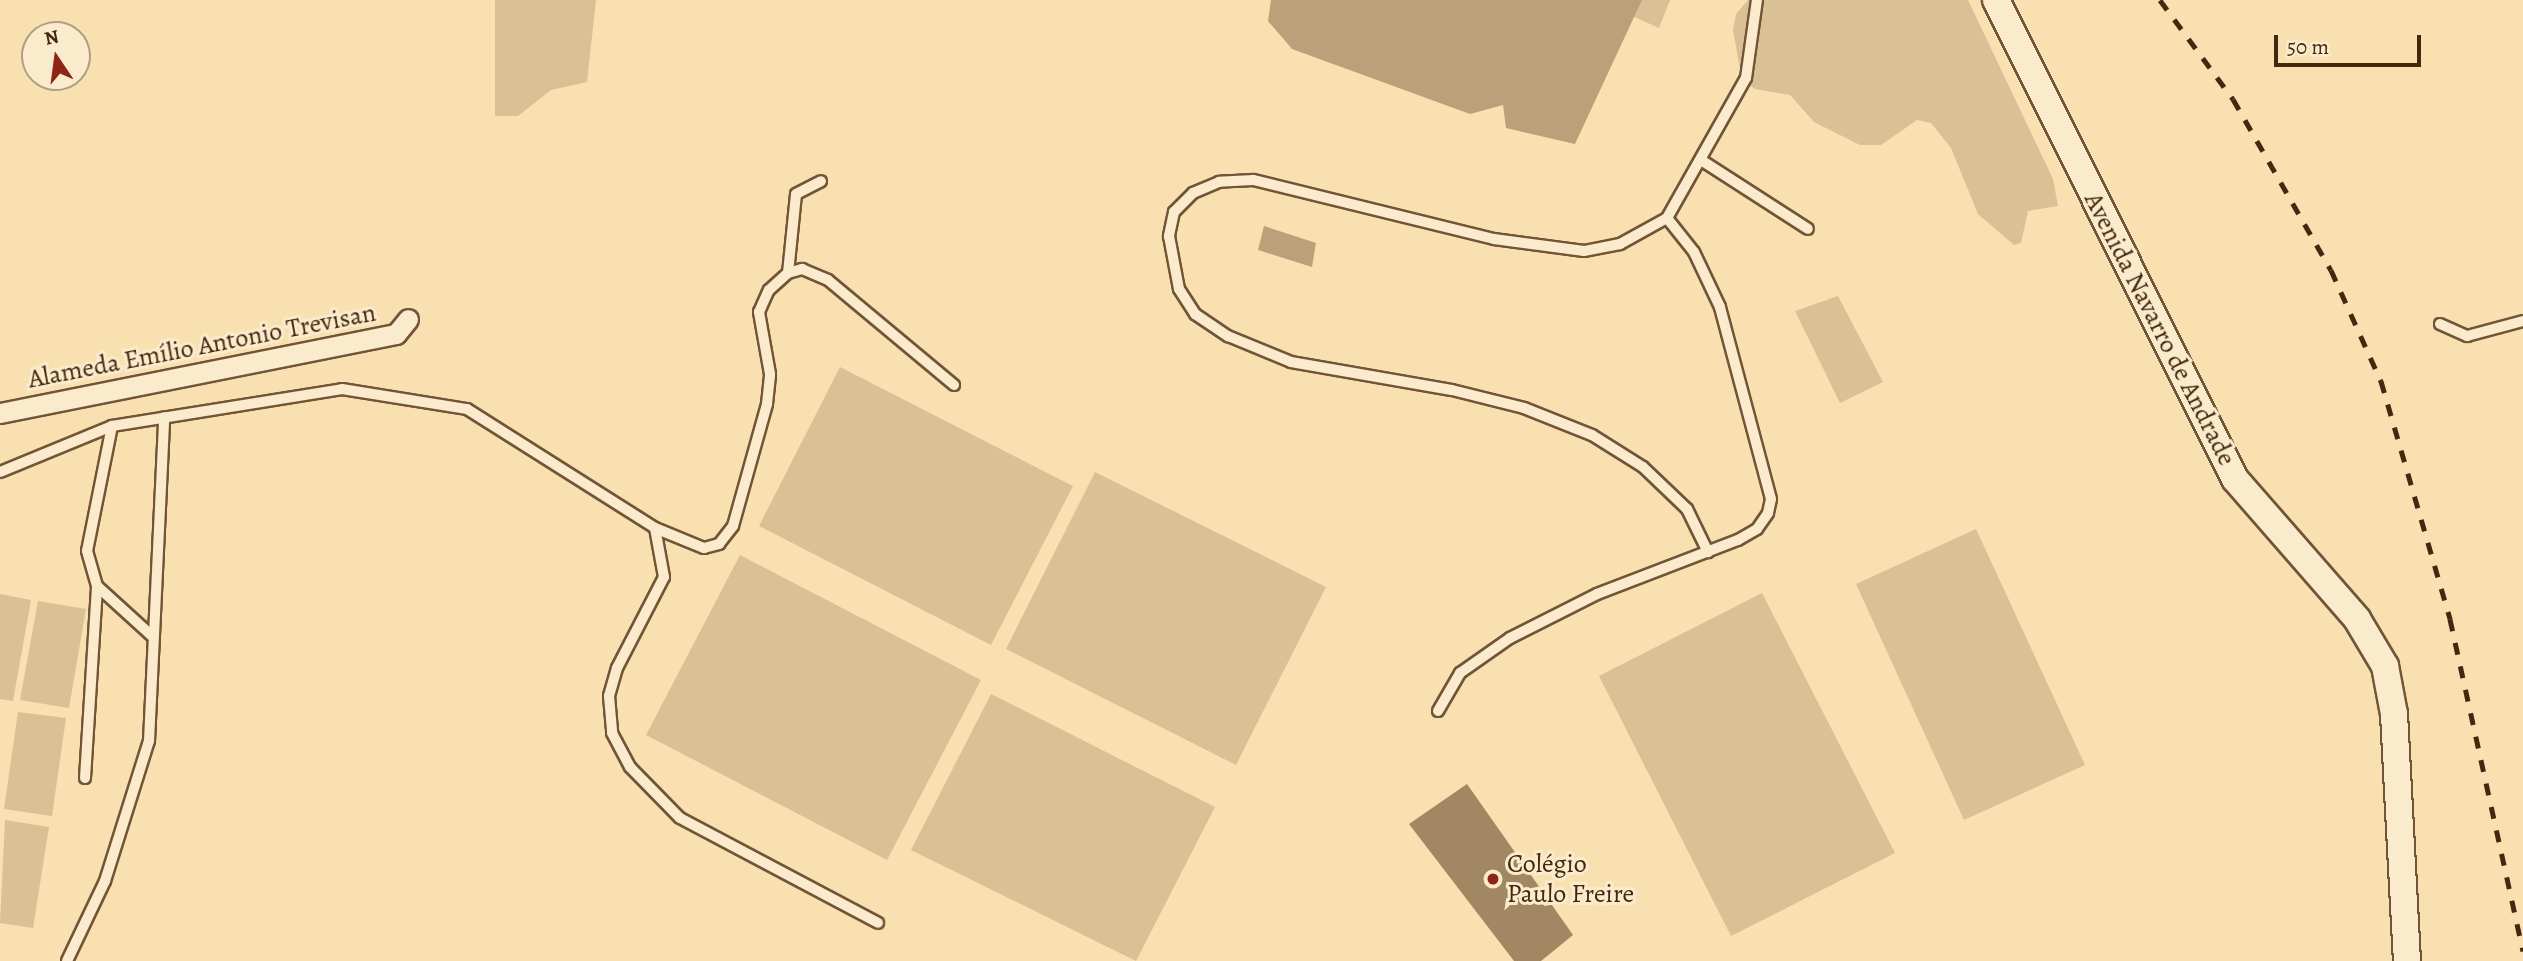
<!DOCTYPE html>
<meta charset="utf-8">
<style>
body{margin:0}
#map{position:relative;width:2523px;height:961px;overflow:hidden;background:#f8e0b0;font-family:Alegreya,serif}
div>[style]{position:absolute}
.green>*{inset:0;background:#dac095}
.water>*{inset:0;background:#bba179}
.building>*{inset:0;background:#a28763}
.roads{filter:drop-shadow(2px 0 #725437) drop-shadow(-2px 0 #725437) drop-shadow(0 2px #725437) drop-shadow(0 -2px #725437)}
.lane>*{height:10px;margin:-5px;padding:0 5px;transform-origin:5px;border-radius:5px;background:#faebcc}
.street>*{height:19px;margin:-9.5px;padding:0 9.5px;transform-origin:9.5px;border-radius:9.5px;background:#faebcc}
.secondary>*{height:26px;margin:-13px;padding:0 13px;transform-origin:13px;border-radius:13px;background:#faebcc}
.rail>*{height:5px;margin-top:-2.5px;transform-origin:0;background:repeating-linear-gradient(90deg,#45260f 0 12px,transparent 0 24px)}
.dots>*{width:19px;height:19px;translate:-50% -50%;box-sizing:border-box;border:4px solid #faebcc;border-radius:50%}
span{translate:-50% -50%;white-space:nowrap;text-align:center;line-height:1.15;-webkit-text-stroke:6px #faebcc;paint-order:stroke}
.street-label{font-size:26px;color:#45260f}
.poi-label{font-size:26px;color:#45260f}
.left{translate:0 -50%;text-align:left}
.north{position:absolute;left:21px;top:21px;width:70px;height:70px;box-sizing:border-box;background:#faebcc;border:2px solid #b29c80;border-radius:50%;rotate:347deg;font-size:19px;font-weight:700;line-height:28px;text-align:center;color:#45260f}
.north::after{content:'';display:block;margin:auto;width:24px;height:32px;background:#8f2418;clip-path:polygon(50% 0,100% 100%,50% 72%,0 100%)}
.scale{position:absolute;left:2274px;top:35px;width:147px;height:32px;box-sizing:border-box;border:4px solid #45260f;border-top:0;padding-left:9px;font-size:21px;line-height:24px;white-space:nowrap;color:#45260f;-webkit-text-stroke:5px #faebcc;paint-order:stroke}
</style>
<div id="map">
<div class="green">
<i style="clip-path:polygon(495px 0,596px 0,587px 82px,551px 90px,518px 116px,495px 116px)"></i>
<i style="clip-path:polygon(1596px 0,1670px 0,1659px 28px)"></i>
<i style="clip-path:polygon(1748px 0,1968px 0,2053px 179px,2058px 206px,2028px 211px,2021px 243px,2014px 245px,1978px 214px,1951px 148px,1931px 123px,1917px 120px,1881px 145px,1860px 145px,1814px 122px,1790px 95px,1755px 89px,1742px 80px,1733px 30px,1736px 14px)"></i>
<i style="clip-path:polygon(1838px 296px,1883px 382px,1840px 403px,1795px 311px)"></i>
<i style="clip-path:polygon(840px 367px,1073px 486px,991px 645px,759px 526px)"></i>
<i style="clip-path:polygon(1095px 472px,1326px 587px,1236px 765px,1006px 649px)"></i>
<i style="clip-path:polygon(1976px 529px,2085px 765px,1964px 820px,1856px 584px)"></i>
<i style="clip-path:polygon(740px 555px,981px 680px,887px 860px,646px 735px)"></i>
<i style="clip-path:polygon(1762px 593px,1895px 853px,1731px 936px,1599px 676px)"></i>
<i style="clip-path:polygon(0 594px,31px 600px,13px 701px,0 699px)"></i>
<i style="clip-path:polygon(38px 601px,86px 609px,69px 708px,20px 700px)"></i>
<i style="clip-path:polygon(991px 694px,1215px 807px,1136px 961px,911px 850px)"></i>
<i style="clip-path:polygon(18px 712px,66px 718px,52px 816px,4px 809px)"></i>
<i style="clip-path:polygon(5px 820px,49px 827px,33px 928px,0 923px)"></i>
</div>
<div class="water">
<i style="clip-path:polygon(1271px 0,1642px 0,1575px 144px,1506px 128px,1503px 105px,1470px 114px,1292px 49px,1268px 21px)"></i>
<i style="clip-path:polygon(1264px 226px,1316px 243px,1312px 267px,1258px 250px)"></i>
</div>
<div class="building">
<i style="clip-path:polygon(1467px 784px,1573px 935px,1541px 961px,1514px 961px,1409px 824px)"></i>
</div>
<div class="roads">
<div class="lane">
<i style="left:1701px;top:160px;width:127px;rotate:32.8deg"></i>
<i style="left:1667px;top:218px;width:54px;rotate:151deg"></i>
<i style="left:1620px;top:244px;width:37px;rotate:169deg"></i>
<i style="left:1584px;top:251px;width:91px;rotate:-172.4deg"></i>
<i style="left:1494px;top:239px;width:248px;rotate:-166.2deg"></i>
<i style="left:1253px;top:180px;width:34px;rotate:177deg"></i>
<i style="left:1219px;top:182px;width:28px;rotate:157deg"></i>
<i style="left:1193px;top:193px;width:27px;rotate:135deg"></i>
<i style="left:1174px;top:212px;width:25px;rotate:102deg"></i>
<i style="left:1169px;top:236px;width:54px;rotate:79.3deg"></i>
<i style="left:1179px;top:289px;width:30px;rotate:57deg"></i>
<i style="left:1195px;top:314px;width:40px;rotate:34deg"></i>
<i style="left:1228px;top:336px;width:68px;rotate:22.4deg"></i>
<i style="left:1291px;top:362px;width:163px;rotate:9.9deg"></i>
<i style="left:1452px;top:390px;width:74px;rotate:14deg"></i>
<i style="left:1524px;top:408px;width:73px;rotate:21.7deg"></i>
<i style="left:1592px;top:435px;width:60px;rotate:32.1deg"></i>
<i style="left:1643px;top:467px;width:61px;rotate:43.7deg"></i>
<i style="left:1687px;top:509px;width:48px;rotate:64deg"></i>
<i style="left:788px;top:273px;width:79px;rotate:-84.2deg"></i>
<i style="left:796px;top:194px;width:28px;rotate:-27deg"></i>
<i style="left:2440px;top:324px;width:30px;rotate:24deg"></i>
<i style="left:2467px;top:336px;width:58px;rotate:-15deg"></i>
<i style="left:112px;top:426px;width:127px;rotate:101.3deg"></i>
<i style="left:87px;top:551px;width:36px;rotate:74deg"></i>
<i style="left:97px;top:586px;width:74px;rotate:42.3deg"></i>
<i style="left:0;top:472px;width:121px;rotate:-22.3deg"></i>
<i style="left:112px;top:426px;width:233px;rotate:-9.1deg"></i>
<i style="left:342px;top:389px;width:127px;rotate:9.1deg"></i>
<i style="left:467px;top:409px;width:222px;rotate:32.3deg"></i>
<i style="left:655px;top:528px;width:53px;rotate:22.2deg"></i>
<i style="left:704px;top:548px;width:16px;rotate:-15deg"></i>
<i style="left:719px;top:544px;width:23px;rotate:-52deg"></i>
<i style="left:733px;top:526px;width:127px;rotate:-74.4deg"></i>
<i style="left:767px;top:404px;width:30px;rotate:-84deg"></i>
<i style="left:770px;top:374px;width:63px;rotate:-100.1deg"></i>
<i style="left:759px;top:312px;width:24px;rotate:-66deg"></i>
<i style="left:769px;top:290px;width:25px;rotate:-42deg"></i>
<i style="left:788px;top:273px;width:15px;rotate:-16deg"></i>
<i style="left:802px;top:269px;width:28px;rotate:23deg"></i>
<i style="left:828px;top:280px;width:164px;rotate:39.8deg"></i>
<i style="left:655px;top:528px;width:50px;rotate:79.6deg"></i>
<i style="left:664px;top:577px;width:102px;rotate:117.3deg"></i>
<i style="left:617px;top:668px;width:29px;rotate:106deg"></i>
<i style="left:609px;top:696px;width:37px;rotate:85deg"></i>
<i style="left:612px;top:733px;width:38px;rotate:62deg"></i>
<i style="left:630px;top:767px;width:71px;rotate:45.6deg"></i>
<i style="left:680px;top:818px;width:224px;rotate:27.9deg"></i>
<i style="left:1438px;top:711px;width:44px;rotate:-59.9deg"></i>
<i style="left:1460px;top:673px;width:61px;rotate:-35deg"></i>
<i style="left:1510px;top:638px;width:97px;rotate:-26.8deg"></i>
<i style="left:1597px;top:594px;width:151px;rotate:-21deg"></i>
<i style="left:1738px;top:540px;width:22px;rotate:-30deg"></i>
<i style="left:1757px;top:529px;width:19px;rotate:-55deg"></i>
<i style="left:1768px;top:513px;width:14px;rotate:-78deg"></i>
<i style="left:1771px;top:499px;width:199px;rotate:-104.9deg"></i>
<i style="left:1720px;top:307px;width:61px;rotate:-115.3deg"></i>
<i style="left:1694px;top:252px;width:43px;rotate:-128.5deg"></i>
<i style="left:1667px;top:218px;width:161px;rotate:-60.6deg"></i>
<i style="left:1746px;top:78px;width:79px;rotate:-82deg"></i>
<i style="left:85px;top:778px;width:192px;rotate:-86.4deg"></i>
<i style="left:67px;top:961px;width:89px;rotate:-64.6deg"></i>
<i style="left:105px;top:881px;width:147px;rotate:-72.6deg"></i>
<i style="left:149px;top:741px;width:324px;rotate:-87.3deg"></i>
</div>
<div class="street">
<i style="left:0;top:413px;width:404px;rotate:-11.3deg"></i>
<i style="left:396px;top:334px;width:19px;rotate:-51deg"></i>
</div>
<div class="secondary">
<i style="left:1996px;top:0;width:535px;rotate:63.48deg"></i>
<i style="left:2235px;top:479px;width:186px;rotate:48.9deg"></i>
<i style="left:2357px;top:619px;width:55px;rotate:59.2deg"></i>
<i style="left:2385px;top:666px;width:49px;rotate:79.4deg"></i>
<i style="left:2394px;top:714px;width:247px;rotate:87deg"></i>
</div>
</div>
<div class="rail">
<i style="left:2160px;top:0;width:123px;rotate:53.6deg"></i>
<i style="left:2233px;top:99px;width:197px;rotate:60.2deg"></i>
<i style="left:2331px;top:270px;width:122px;rotate:65.8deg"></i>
<i style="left:2381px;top:381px;width:248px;rotate:73.8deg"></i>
<i style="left:2450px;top:619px;width:340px;rotate:77.6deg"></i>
</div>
<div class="dots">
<i style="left:1493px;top:879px;background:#8f2418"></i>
</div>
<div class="street-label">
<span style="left:2160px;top:329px;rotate:63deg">Avenida Navarro de Andrade</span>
<span style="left:202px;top:346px;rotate:-11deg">Alameda Emílio Antonio Trevisan</span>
</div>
<div class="poi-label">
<span class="left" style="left:1507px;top:879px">Colégio<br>Paulo Freire</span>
</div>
<div class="north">N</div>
<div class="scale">50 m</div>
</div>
